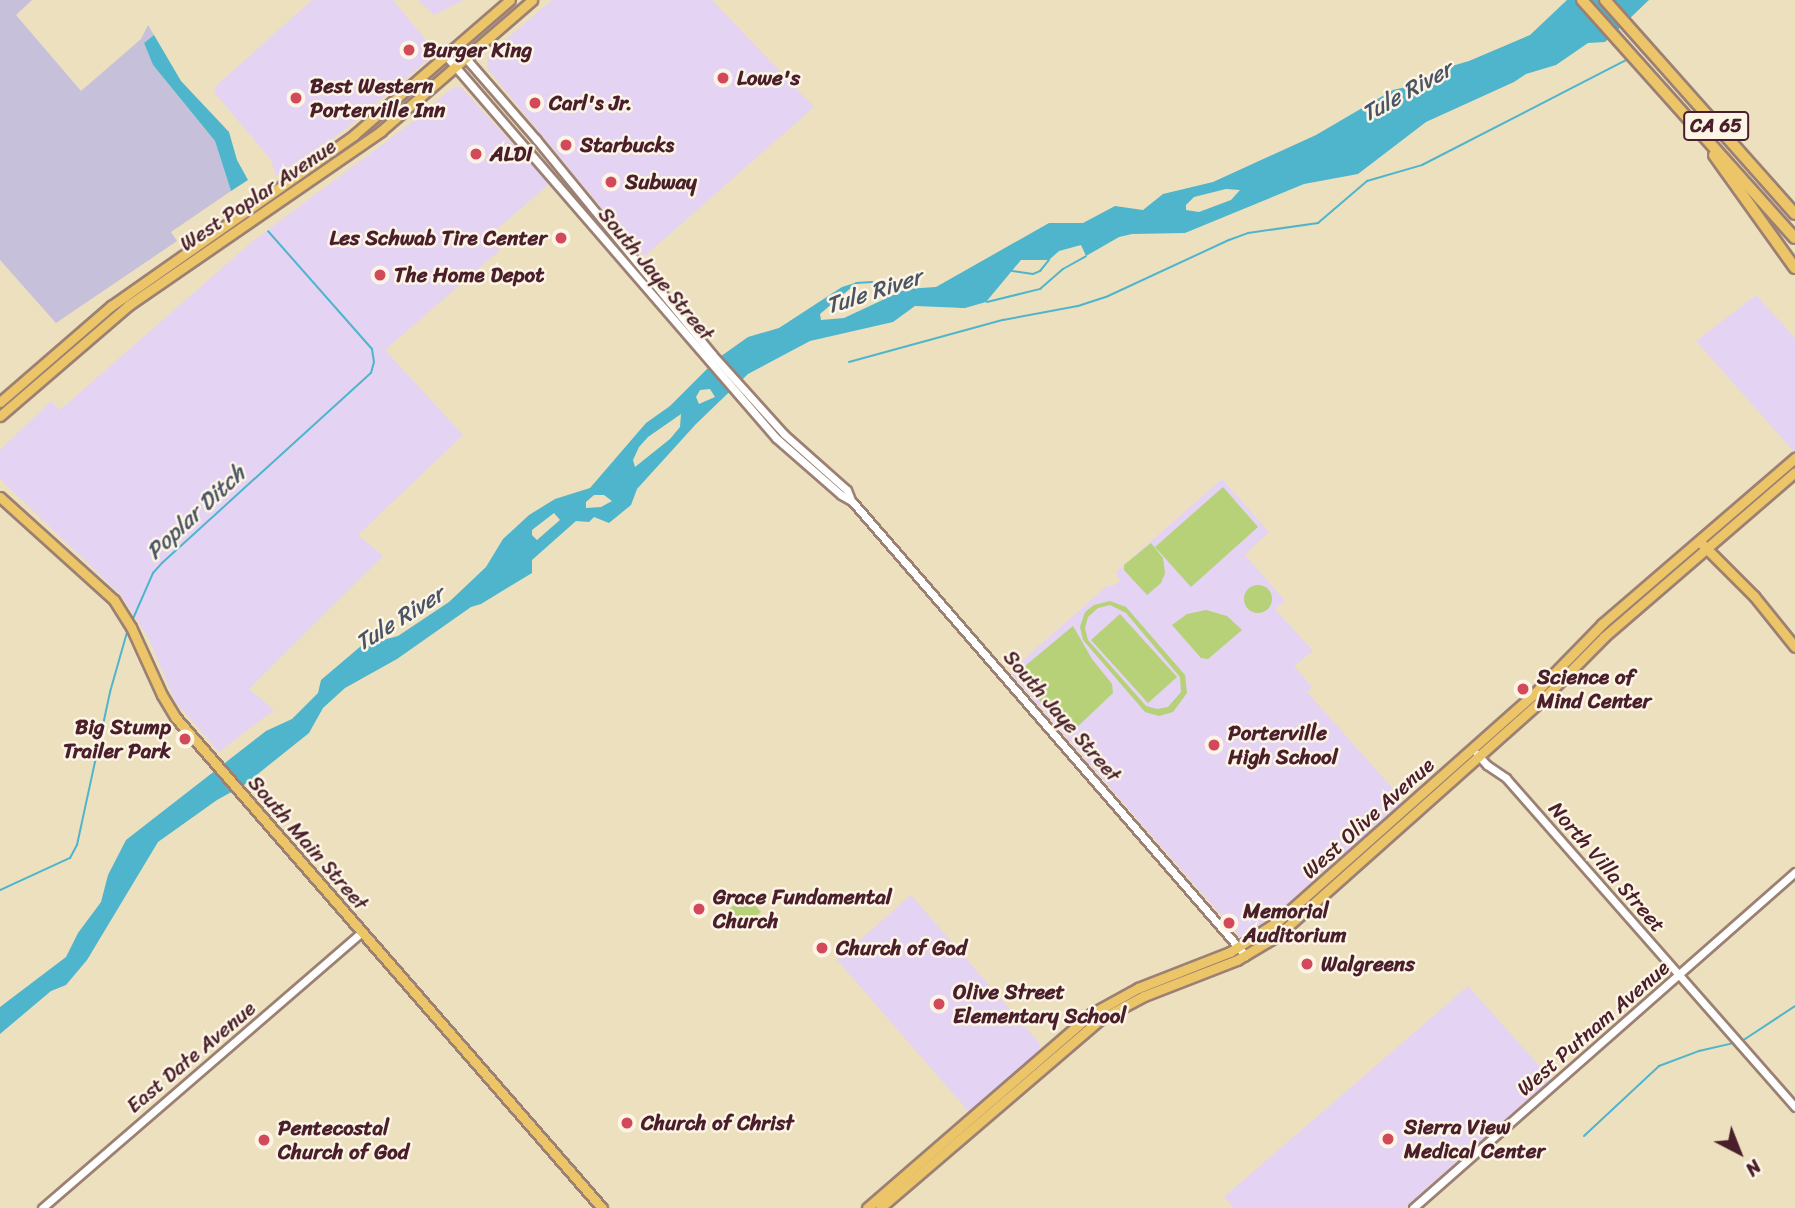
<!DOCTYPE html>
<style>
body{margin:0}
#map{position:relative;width:1795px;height:1208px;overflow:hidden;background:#ede0be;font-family:Sriracha,sans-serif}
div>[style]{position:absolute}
.built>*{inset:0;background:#e4d3f2}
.industrial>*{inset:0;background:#c6c0da}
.green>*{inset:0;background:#b6d177}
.round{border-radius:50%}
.water>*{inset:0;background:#4eb5cd}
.stream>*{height:2px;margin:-1px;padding:0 1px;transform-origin:1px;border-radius:1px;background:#4eb5cd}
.roads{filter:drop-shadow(2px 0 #9c8074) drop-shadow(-2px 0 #9c8074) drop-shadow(0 2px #9c8074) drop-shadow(0 -2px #9c8074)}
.minor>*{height:7px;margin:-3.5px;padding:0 3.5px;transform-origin:3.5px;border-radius:3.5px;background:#fff}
.major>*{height:9px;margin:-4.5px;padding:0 4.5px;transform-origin:4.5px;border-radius:4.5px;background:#ecc569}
.highway>*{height:10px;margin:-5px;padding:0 5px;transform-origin:5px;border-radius:5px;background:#ecc569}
.dots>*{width:19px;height:19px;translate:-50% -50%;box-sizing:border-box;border:4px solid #fcf5e5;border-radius:50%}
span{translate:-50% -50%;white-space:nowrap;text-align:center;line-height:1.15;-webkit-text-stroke:5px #fcf5e5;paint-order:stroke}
.shield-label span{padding:2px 5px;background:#fcf5e5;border:2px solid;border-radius:5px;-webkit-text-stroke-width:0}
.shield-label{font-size:19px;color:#4a1f2b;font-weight:700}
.poi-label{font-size:21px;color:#4a1f2b;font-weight:700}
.left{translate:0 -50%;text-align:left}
.right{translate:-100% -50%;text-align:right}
.street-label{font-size:21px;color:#4a1f2b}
.water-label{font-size:23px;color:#4b5464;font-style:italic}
.north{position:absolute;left:1704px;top:1117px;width:70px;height:70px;-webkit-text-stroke:5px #fcf5e5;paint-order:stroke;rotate:138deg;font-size:19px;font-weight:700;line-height:28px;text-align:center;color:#4a1f2b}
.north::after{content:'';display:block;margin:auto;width:24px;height:32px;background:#4a1f2b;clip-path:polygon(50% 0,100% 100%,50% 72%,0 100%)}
</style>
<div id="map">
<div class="built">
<i style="clip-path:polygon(312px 0,393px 0,433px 49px,433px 59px,429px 59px,343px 131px,276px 176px,271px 160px,214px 92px,216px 86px)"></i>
<i style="clip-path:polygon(418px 0,464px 0,434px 15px)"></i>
<i style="clip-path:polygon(552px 0,712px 0,814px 107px,646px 255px,639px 254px,487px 68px,488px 55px)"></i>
<i style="clip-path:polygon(461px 87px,549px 184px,489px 236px,500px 250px,385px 350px,463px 435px,358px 535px,383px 556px,249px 689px,274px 710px,219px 752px,175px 701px,149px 639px,121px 595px,0 479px,0 450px,51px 401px,60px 410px,253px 241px,403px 129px,452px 88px)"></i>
<i style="clip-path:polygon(1756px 295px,1795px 338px,1795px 453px,1696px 341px)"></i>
<i style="clip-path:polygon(1222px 479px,1269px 532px,1245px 555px,1285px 601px,1275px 609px,1313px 651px,1294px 666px,1312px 687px,1307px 692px,1401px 798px,1401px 803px,1282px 908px,1244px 937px,1240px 937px,1012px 675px,1013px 669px,1107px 586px,1113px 586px,1120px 581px,1116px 572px)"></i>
<i style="clip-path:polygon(911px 895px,1040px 1044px,1039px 1051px,969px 1112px,837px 960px)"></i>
<i style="clip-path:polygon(1468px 986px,1552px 1080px,1404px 1208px,1234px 1208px,1224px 1197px)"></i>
</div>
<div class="industrial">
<i style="clip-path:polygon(0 0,32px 0,16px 15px,81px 91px,141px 39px,148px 25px,154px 35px,144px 43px,153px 65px,215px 141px,231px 191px,171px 232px,177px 241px,56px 323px,0 260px)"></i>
</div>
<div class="green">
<i style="clip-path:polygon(1223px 487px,1258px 527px,1191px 587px,1155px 547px)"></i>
<i style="clip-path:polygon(1151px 543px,1163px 558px,1165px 573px,1161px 583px,1147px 595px,1124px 570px,1124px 565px)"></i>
<i class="round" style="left:1244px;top:585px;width:28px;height:28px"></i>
<i style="clip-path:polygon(evenodd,1110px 601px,1126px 607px,1185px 675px,1187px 693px,1173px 712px,1159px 716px,1145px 712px,1083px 640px,1080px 627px,1085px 612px,1094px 605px,1110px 601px,1110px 605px,1126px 613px,1180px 677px,1181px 692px,1168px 707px,1157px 709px,1146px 706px,1088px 640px,1085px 628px,1088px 617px,1098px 608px,1110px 605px)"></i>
<i style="clip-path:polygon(1206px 610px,1227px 616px,1242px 630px,1208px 659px,1201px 658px,1172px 625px,1187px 614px)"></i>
<i style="clip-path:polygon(1120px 614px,1177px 677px,1148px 703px,1091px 640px)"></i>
<i style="clip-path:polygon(1073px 626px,1092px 659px,1112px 684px,1113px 693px,1074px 730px,1059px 713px,1053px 716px,1018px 676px,1019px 671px)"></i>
<i style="clip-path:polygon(746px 895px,761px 912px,742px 929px,726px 912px)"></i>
</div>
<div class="water">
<i style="clip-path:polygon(evenodd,1567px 0,1649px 0,1605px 42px,1588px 43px,1556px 65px,1526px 74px,1514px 82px,1426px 122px,1358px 174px,1304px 184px,1185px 233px,1132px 234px,1119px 237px,1086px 256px,1081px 245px,1059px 251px,1049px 260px,1021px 260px,986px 302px,965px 308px,915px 306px,893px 322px,810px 341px,748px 374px,696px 424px,637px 489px,631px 505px,609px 523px,594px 517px,589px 522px,576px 521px,532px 560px,532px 573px,481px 604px,471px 607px,397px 659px,345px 688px,323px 708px,309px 733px,244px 785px,217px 800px,158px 842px,87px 960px,66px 985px,51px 991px,0 1034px,0 1007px,66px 957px,78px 933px,101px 902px,108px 875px,126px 840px,266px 731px,292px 719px,318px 693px,321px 680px,361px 646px,398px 636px,449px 602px,486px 567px,503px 539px,529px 515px,555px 499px,590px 488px,646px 423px,670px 406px,717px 359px,748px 337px,779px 328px,842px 287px,858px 282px,820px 314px,821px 320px,844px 318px,906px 289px,936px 287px,1049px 223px,1083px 223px,1115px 206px,1143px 210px,1163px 194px,1213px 182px,1316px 135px,1393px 90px,1410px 86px,1438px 70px,1469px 61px,1530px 35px,1567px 0,1226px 189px,1240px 190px,1231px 200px,1199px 212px,1186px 210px,1186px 205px,1194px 197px,1226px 189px,1567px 0,710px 389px,715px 397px,699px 404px,696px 397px,700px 390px,710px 389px,1567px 0,681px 414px,680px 427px,670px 439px,635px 467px,633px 460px,639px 447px,648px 437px,681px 414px,1567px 0,594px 495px,604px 495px,612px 501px,601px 507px,586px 508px,586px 502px,594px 495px,1567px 0,554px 513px,560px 520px,537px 540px,532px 535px,532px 530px,554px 513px)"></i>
<i style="clip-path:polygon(154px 35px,181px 81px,229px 132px,237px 160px,248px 180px,231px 191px,215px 141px,153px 65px,144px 43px)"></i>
</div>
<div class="stream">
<i style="left:1012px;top:271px;width:21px;rotate:8deg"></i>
<i style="left:1033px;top:274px;width:8px;rotate:-23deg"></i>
<i style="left:1040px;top:271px;width:14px;rotate:-51deg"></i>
<i style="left:856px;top:283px;width:16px;rotate:-4deg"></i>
<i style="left:872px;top:282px;width:23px;rotate:45deg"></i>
<i style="left:987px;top:302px;width:55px;rotate:-13.8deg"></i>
<i style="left:1040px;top:289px;width:30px;rotate:-41deg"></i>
<i style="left:1063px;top:269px;width:26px;rotate:-29deg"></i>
<i style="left:849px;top:362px;width:160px;rotate:-15.3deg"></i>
<i style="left:1003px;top:320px;width:76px;rotate:-10.6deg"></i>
<i style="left:1078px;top:306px;width:29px;rotate:-18deg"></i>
<i style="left:1106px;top:297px;width:136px;rotate:-24.9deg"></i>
<i style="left:1229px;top:240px;width:20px;rotate:-20deg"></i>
<i style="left:1248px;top:233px;width:71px;rotate:-8.1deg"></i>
<i style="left:1318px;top:223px;width:65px;rotate:-40.6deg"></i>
<i style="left:1367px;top:181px;width:57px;rotate:-16.2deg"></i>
<i style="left:1422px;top:165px;width:232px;rotate:-27.2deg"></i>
<i style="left:132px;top:621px;width:52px;rotate:-66.4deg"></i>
<i style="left:153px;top:573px;width:13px;rotate:-48deg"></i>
<i style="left:162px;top:563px;width:282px;rotate:-42.3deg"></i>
<i style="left:371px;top:373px;width:11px;rotate:-75deg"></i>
<i style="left:374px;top:362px;width:13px;rotate:-99deg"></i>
<i style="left:372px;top:349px;width:157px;rotate:-131.4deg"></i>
<i style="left:0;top:890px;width:77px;rotate:-24.6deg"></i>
<i style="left:70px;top:858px;width:15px;rotate:-62deg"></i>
<i style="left:77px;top:845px;width:157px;rotate:-77.8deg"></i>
<i style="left:110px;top:692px;width:66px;rotate:-74.1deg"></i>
<i style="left:1742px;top:1041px;width:64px;rotate:-33.4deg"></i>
<i style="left:1584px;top:1136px;width:103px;rotate:-43deg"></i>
<i style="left:1659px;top:1066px;width:43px;rotate:-20.6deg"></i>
<i style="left:1699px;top:1051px;width:35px;rotate:-13deg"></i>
</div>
<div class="roads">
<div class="minor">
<i style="left:457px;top:48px;width:121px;rotate:49deg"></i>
<i style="left:536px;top:139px;width:278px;rotate:50.7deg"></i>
<i style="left:712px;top:354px;width:108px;rotate:48deg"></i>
<i style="left:784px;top:434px;width:84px;rotate:41.6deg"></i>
<i style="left:847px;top:490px;width:11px;rotate:68deg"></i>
<i style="left:851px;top:500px;width:603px;rotate:49.1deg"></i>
<i style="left:447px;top:57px;width:503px;rotate:49.19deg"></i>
<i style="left:776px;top:438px;width:86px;rotate:41.2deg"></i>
<i style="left:841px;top:495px;width:10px;rotate:29deg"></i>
<i style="left:1477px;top:754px;width:15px;rotate:48deg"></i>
<i style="left:1487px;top:765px;width:23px;rotate:34deg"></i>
<i style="left:1506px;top:778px;width:438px;rotate:48.7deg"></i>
<i style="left:42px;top:1208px;width:423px;rotate:-40.8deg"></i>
<i style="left:1413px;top:1208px;width:509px;rotate:-41.33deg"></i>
</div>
<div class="major">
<i style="left:0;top:402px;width:147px;rotate:-40.9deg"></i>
<i style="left:111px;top:306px;width:297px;rotate:-35.1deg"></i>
<i style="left:354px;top:135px;width:206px;rotate:-40.9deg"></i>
<i style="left:0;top:416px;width:170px;rotate:-40.7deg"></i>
<i style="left:129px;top:305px;width:306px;rotate:-34.6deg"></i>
<i style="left:381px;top:131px;width:200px;rotate:-40.9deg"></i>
<i style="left:0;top:497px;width:154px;rotate:42.1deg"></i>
<i style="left:114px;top:600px;width:32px;rotate:58deg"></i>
<i style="left:131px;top:627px;width:75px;rotate:65.5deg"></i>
<i style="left:162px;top:695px;width:27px;rotate:59deg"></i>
<i style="left:176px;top:718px;width:649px;rotate:49deg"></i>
<i style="left:1702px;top:544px;width:74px;rotate:45deg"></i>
<i style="left:1754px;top:596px;width:65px;rotate:51.2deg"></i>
<i style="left:867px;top:1208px;width:296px;rotate:-40.9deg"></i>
<i style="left:1091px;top:1014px;width:54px;rotate:-29deg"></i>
<i style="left:1138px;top:988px;width:99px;rotate:-21.4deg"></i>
<i style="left:1230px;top:952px;width:56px;rotate:-32.6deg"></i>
<i style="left:1277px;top:922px;width:342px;rotate:-41.6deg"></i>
<i style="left:1533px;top:695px;width:99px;rotate:-45.8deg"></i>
<i style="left:1602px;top:624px;width:255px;rotate:-40.7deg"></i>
<i style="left:880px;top:1208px;width:289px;rotate:-40.6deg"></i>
<i style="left:1099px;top:1020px;width:51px;rotate:-28.1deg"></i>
<i style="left:1144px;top:996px;width:100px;rotate:-21.2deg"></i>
<i style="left:1237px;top:960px;width:47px;rotate:-31deg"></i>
<i style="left:1277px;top:936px;width:352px;rotate:-41.7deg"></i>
<i style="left:1540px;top:702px;width:91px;rotate:-45.4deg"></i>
<i style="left:1604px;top:637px;width:252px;rotate:-40.8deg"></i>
</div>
<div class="highway">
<i style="left:1582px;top:0;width:319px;rotate:48.2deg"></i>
<i style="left:1605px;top:0;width:286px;rotate:48.4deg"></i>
<i style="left:1714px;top:155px;width:139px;rotate:54.4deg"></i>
</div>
</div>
<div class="dots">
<i style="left:409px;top:50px;background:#d1495b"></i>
<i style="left:723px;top:78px;background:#d1495b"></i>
<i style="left:296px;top:98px;background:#d1495b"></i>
<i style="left:535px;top:103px;background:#d1495b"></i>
<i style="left:566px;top:145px;background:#d1495b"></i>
<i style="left:476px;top:154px;background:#d1495b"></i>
<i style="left:611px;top:182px;background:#d1495b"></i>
<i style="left:561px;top:238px;background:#d1495b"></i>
<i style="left:380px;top:275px;background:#d1495b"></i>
<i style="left:1523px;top:689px;background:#d1495b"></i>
<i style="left:185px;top:739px;background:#d1495b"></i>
<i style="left:1214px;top:745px;background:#d1495b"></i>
<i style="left:699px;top:909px;background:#d1495b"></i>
<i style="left:1229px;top:923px;background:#d1495b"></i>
<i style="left:822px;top:948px;background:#d1495b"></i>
<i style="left:1307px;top:964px;background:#d1495b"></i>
<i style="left:939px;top:1004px;background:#d1495b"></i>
<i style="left:627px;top:1123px;background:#d1495b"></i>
<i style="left:1388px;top:1139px;background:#d1495b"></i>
<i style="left:264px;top:1140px;background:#d1495b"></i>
</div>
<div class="shield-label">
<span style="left:1716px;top:126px">CA 65</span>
</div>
<div class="poi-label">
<span class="left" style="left:423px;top:50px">Burger King</span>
<span class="left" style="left:737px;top:78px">Lowe's</span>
<span class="left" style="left:310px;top:98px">Best Western<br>Porterville Inn</span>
<span class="left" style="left:549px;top:103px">Carl's Jr.</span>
<span class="left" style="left:580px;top:145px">Starbucks</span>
<span class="left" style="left:490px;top:154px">ALDI</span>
<span class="left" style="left:625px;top:182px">Subway</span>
<span class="right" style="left:547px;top:238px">Les Schwab Tire Center</span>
<span class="left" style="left:394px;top:275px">The Home Depot</span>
<span class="left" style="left:1537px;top:689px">Science of<br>Mind Center</span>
<span class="right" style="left:171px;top:739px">Big Stump<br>Trailer Park</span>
<span class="left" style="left:1228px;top:745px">Porterville<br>High School</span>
<span class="left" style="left:713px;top:909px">Grace Fundamental<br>Church</span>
<span class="left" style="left:1243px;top:923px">Memorial<br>Auditorium</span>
<span class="left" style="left:836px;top:948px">Church of God</span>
<span class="left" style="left:1321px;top:964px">Walgreens</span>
<span class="left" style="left:953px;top:1004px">Olive Street<br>Elementary School</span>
<span class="left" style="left:641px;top:1123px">Church of Christ</span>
<span class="left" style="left:1404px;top:1139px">Sierra View<br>Medical Center</span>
<span class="left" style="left:278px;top:1140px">Pentecostal<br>Church of God</span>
</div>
<div class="street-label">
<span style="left:258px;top:195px;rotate:-34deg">West Poplar Avenue</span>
<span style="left:656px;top:274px;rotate:50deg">South Jaye Street</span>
<span style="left:1062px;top:716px;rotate:49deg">South Jaye Street</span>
<span style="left:1368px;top:818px;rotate:-42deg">West Olive Avenue</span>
<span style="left:308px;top:843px;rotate:49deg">South Main Street</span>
<span style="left:1607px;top:867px;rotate:49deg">North Villa Street</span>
<span style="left:1593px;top:1028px;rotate:-41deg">West Putnam Avenue</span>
<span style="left:191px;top:1057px;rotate:-40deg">East Date Avenue</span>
</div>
<div class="water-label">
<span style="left:1407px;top:92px;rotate:-29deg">Tule River</span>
<span style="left:874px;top:292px;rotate:-18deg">Tule River</span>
<span style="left:196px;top:513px;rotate:-43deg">Poplar Ditch</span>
<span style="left:400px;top:619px;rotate:-32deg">Tule River</span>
</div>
<div class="north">N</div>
</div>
